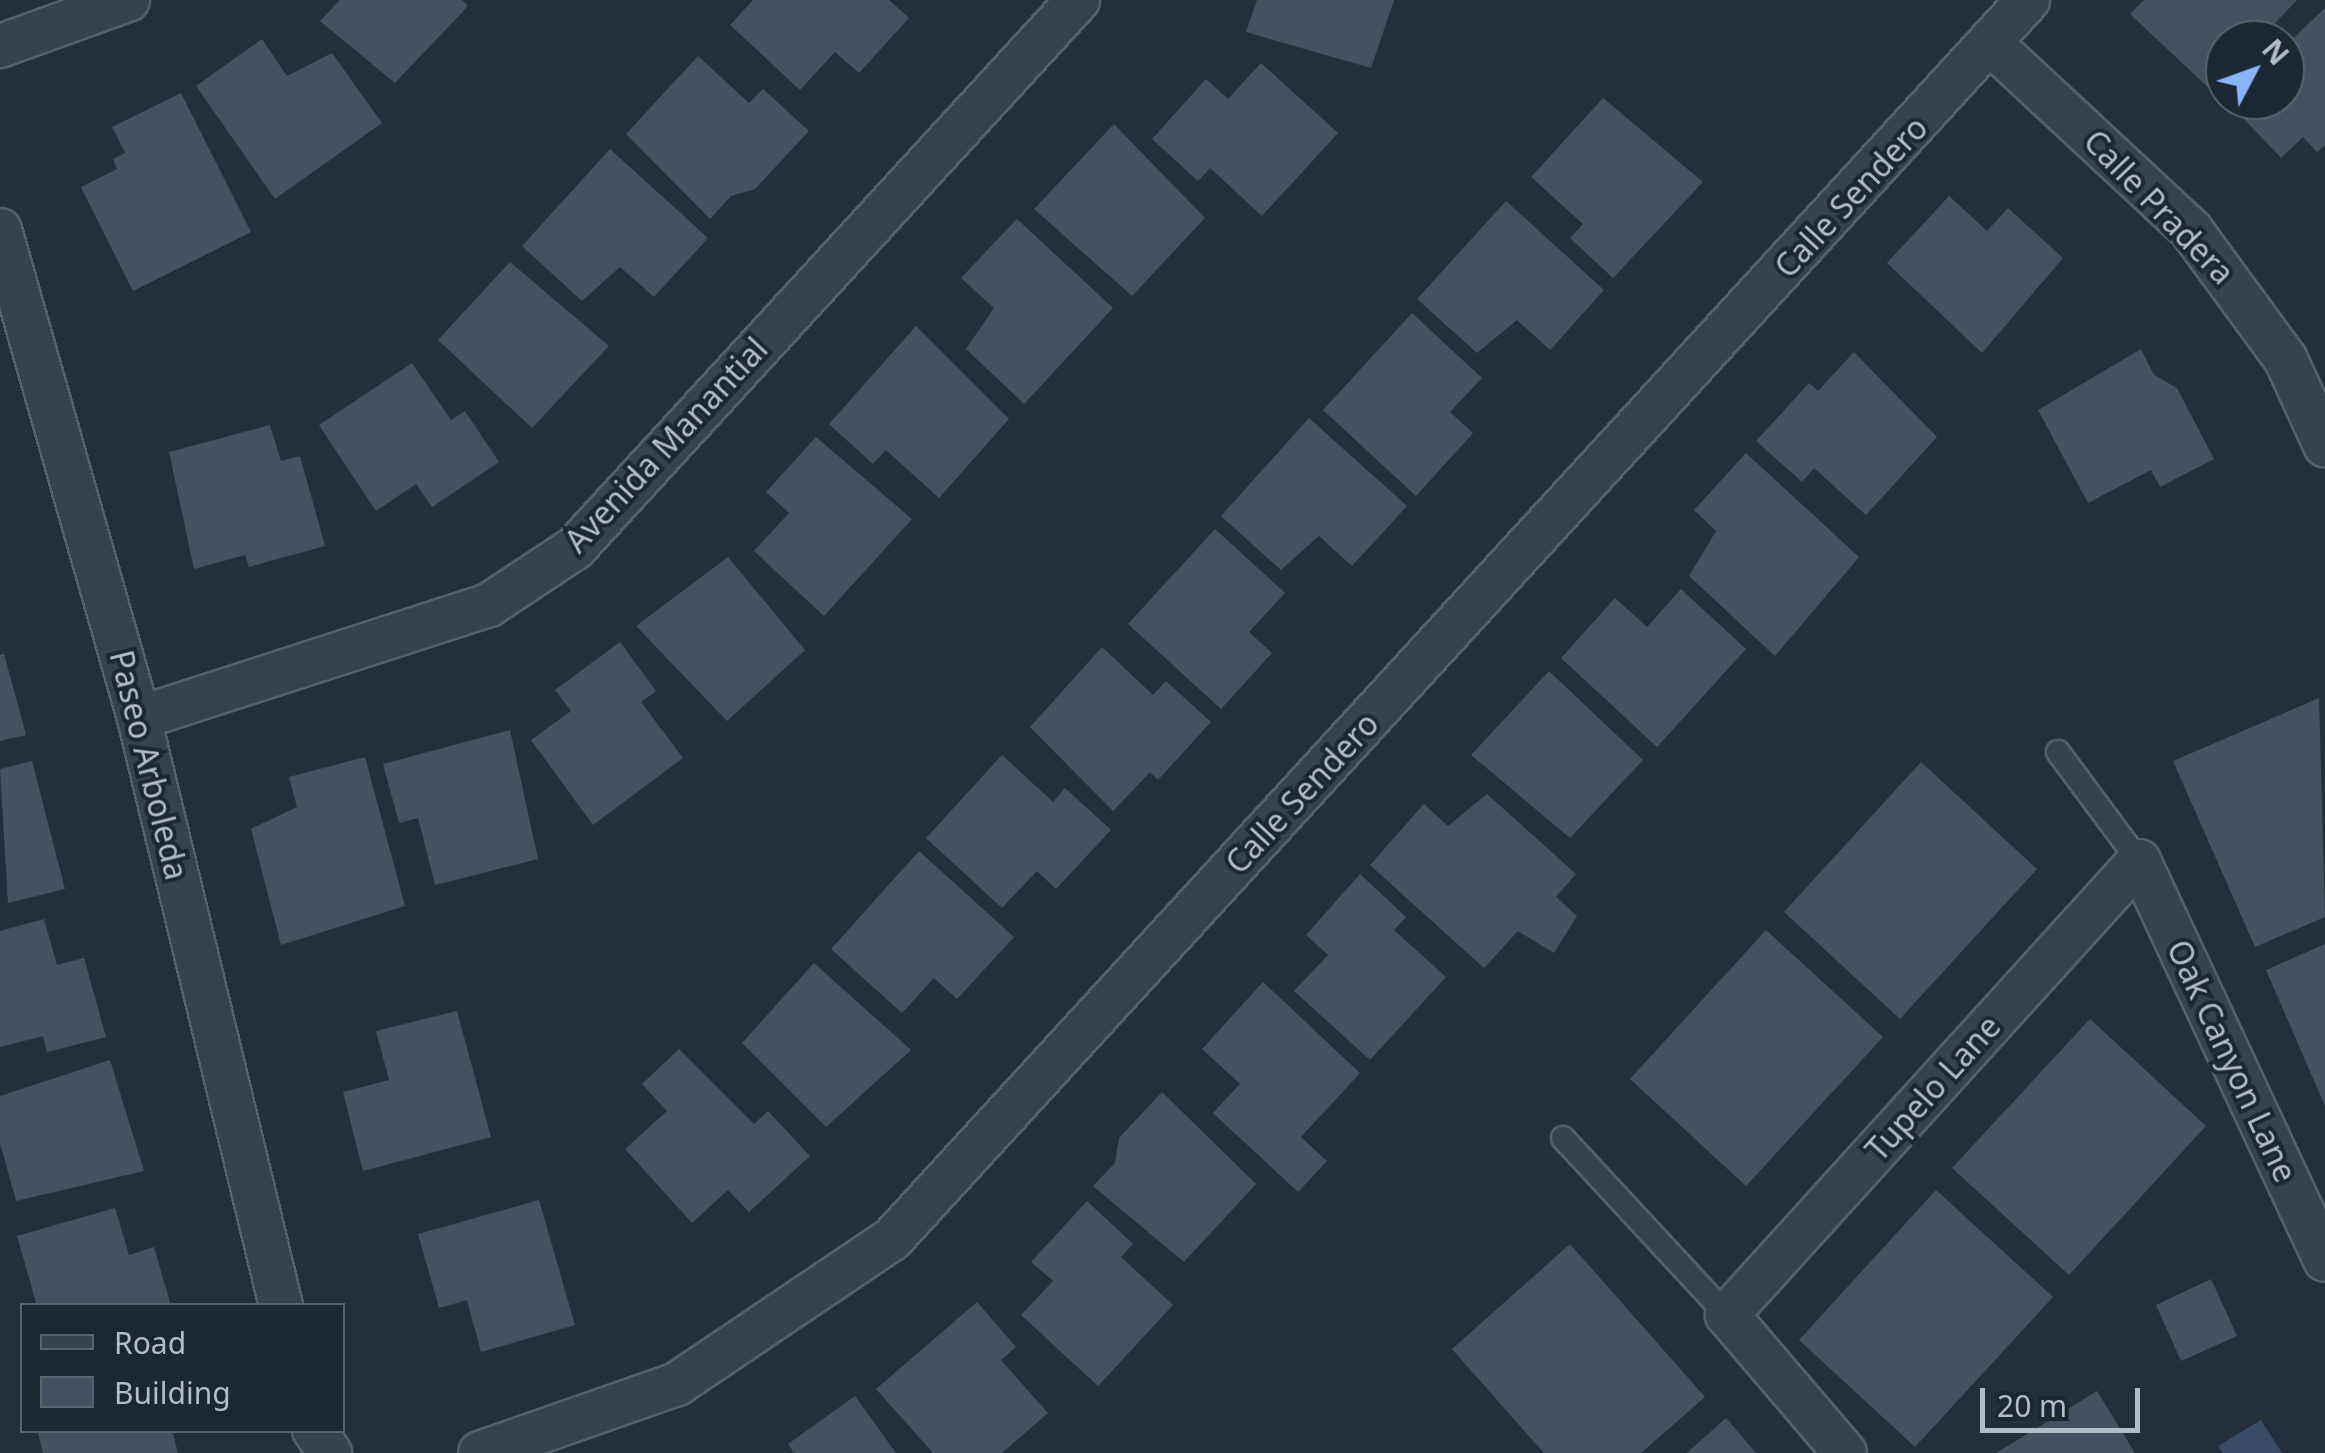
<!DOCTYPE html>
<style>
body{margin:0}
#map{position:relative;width:2325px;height:1453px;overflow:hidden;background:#242f3e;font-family:"Noto Sans",sans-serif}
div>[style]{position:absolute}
.water>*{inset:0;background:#394c67}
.building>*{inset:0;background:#455162}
.roads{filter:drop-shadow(2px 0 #565f6c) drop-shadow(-2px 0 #565f6c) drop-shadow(0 2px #565f6c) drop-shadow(0 -2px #565f6c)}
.service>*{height:22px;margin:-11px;padding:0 11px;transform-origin:11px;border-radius:11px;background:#38414e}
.minor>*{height:42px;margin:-21px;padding:0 21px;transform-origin:21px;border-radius:21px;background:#38414e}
span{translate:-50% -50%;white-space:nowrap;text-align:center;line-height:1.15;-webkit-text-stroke:8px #1d2633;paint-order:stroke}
.street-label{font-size:32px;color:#b4bcc9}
.legend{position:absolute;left:20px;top:1303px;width:325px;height:130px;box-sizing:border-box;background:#1d2633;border:2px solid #59626f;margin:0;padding:12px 18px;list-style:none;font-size:30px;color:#b4bcc9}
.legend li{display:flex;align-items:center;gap:20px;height:50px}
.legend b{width:50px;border:2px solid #59626f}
.north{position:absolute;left:2205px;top:20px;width:100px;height:100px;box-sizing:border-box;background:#1d2633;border:2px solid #59626f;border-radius:50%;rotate:49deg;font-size:28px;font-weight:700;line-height:40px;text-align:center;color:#b4bcc9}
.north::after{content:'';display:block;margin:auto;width:35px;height:45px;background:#8ab4f8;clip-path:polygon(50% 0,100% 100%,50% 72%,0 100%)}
.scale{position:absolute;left:1980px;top:1388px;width:160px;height:45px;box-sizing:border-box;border:5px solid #b4bcc9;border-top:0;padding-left:12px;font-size:30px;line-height:35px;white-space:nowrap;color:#b4bcc9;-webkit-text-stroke:8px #1d2633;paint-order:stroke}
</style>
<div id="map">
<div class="water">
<i style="clip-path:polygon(2261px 1420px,2282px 1453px,2223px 1453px,2218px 1446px)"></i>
</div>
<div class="building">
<i style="clip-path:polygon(340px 0,462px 0,468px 6px,395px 83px,320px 21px)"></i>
<i style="clip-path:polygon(753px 0,889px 0,909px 18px,859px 73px,835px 52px,800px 90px,730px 25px)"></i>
<i style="clip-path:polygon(1257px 0,1394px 0,1371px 68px,1246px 32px)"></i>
<i style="clip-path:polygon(2144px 0,2297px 0,2259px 40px,2225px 40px,2225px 82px,2214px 93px,2130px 14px)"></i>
<i style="clip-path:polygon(2325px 8px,2325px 145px,2317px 152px,2303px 137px,2281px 158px,2226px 100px,2285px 100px,2285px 46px)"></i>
<i style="clip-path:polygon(262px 39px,287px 76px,332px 53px,382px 123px,275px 199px,196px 86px)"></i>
<i style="clip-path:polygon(698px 56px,749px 103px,763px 89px,809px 131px,755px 189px,731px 196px,710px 219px,626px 134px)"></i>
<i style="clip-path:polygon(1261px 63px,1338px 133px,1262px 216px,1210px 168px,1198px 181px,1152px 139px,1206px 79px,1228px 99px)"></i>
<i style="clip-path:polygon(181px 93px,251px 232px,133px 291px,81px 187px,117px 169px,113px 159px,125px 153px,112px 127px)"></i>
<i style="clip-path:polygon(1603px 98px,1703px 182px,1613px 278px,1570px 238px,1583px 224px,1531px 177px)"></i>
<i style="clip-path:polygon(1114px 124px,1205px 218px,1132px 296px,1034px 209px)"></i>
<i style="clip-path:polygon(610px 149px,708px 238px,654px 297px,620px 267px,582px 301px,522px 246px)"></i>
<i style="clip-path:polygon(1949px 196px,1987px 231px,2008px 208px,2063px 258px,1982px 353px,1887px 263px)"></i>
<i style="clip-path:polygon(1506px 201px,1604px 290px,1550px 350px,1517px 320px,1477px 353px,1417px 299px)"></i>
<i style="clip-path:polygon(1017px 219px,1113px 308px,1024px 404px,966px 349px,994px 308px,961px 278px)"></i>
<i style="clip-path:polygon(510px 262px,609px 346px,532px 428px,438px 340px)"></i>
<i style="clip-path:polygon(1412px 313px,1482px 378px,1450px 412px,1473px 433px,1416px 496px,1323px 410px)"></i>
<i style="clip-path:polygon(916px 326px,1009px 419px,939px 498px,886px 450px,873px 464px,829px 424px)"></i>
<i style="clip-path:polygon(2141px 349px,2154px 375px,2177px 388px,2214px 459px,2160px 487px,2151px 470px,2088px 503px,2038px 410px)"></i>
<i style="clip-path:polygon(1854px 352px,1937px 437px,1866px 515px,1814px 468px,1802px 482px,1756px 441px,1809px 383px,1818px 391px)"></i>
<i style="clip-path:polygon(412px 363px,451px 420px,465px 411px,499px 462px,432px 507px,416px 484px,376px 511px,319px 425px)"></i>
<i style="clip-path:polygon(1309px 418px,1407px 506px,1352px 566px,1319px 536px,1281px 570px,1221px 516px)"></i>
<i style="clip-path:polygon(270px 425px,281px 461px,300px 456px,325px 546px,249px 567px,245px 555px,194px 569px,169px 452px)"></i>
<i style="clip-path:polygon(816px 437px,912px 519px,824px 616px,754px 551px,789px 513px,766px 492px)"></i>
<i style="clip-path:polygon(1746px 453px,1859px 557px,1775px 656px,1689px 576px,1716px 531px,1694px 510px)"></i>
<i style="clip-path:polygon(1215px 529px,1285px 593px,1249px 632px,1272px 653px,1221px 709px,1128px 624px)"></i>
<i style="clip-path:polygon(728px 557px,805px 650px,727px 721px,636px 626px)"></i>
<i style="clip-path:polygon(1681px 589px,1746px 649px,1657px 747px,1561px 658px,1615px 598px,1647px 627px)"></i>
<i style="clip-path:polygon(620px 642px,656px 691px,641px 702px,683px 758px,593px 825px,531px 740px,571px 711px,555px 690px)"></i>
<i style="clip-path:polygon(1102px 647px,1153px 695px,1166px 681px,1211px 722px,1158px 780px,1150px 772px,1113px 811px,1030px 727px)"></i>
<i style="clip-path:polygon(4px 654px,26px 735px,0 741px,0 655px)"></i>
<i style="clip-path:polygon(1549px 671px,1643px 760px,1570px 838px,1471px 755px)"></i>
<i style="clip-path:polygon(2319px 698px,2325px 917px,2255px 947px,2173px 761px)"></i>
<i style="clip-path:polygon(510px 730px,538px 859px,435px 885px,418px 818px,399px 823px,383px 764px)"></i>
<i style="clip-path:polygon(1002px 755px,1053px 802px,1065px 788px,1111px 830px,1056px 889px,1037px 871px,1002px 908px,926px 838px)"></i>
<i style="clip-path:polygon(365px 757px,405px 906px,281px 945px,251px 829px,297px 807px,289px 777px)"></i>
<i style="clip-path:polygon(32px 761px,65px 889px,8px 903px,0 769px)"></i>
<i style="clip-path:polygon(1921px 762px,2037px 869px,1900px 1019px,1784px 912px)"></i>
<i style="clip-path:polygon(1487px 794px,1576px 874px,1556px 897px,1577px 916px,1554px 953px,1518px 931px,1484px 968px,1370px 865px,1424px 804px,1448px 826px)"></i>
<i style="clip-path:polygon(919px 851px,1014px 937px,957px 999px,934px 978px,902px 1013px,831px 949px)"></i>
<i style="clip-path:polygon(1360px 874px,1406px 917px,1394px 930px,1446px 977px,1370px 1060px,1294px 991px,1328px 955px,1306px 935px)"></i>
<i style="clip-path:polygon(44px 919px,57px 965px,84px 958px,106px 1037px,47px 1052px,43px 1036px,0 1047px,0 931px)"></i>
<i style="clip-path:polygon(1766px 930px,1883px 1037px,1746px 1186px,1630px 1079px)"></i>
<i style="clip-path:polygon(2325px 944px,2325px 1106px,2266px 970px)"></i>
<i style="clip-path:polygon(814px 963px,911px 1050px,826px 1127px,742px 1043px)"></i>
<i style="clip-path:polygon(1263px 982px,1360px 1073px,1301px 1137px,1327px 1161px,1298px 1192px,1213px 1113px,1240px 1084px,1202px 1049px)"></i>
<i style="clip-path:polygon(457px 1011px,491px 1137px,363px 1171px,343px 1092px,389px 1080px,376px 1031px)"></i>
<i style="clip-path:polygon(2090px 1019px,2206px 1126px,2069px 1275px,1952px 1168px)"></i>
<i style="clip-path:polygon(679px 1049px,754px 1124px,768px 1111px,810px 1156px,749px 1212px,728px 1190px,692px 1223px,625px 1149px,667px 1111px,642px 1084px)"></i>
<i style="clip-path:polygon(110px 1060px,144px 1171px,16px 1201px,0 1143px,0 1096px)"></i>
<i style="clip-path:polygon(1162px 1092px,1256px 1184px,1184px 1262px,1093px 1186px,1115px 1163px,1119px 1138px)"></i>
<i style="clip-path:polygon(1936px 1190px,2053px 1297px,1915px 1447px,1799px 1340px)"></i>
<i style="clip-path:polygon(539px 1200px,575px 1325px,481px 1352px,467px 1300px,439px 1308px,418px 1234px)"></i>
<i style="clip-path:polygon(1087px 1201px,1133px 1244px,1121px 1257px,1173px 1305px,1098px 1386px,1021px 1315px,1053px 1281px,1031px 1262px)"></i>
<i style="clip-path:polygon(115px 1208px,129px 1255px,154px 1247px,171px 1306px,37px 1306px,17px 1236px)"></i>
<i style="clip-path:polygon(1570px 1244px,1705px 1397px,1641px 1453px,1544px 1453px,1452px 1349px)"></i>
<i style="clip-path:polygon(2211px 1279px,2237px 1336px,2181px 1361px,2156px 1305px)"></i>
<i style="clip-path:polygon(977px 1302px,1016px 1347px,1001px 1360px,1048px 1413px,1002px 1453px,933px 1453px,876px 1389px)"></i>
<i style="clip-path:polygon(2097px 1391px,2135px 1453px,1996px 1453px)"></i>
<i style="clip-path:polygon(855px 1396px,896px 1453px,794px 1453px,788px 1444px)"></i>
<i style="clip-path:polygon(1726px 1418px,1756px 1453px,1687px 1453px)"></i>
<i style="clip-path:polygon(37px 1430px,172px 1430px,178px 1453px,43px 1453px)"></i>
</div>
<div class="roads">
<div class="service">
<i style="left:2058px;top:752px;width:136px;rotate:53.4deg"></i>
<i style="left:1563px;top:1138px;width:241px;rotate:47.2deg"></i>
</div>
<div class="minor">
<i style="left:1991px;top:44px;width:273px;rotate:42.9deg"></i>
<i style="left:2191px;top:230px;width:161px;rotate:53.8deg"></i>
<i style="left:2286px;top:360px;width:94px;rotate:65.4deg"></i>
<i style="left:0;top:46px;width:136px;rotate:-19.8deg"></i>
<i style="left:0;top:230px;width:507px;rotate:74.1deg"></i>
<i style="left:139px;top:718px;width:605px;rotate:76.42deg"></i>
<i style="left:139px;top:718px;width:368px;rotate:-17.9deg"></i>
<i style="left:489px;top:605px;width:103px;rotate:-33.5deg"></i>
<i style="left:575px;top:548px;width:744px;rotate:-47.45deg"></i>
<i style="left:314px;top:1430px;width:28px;rotate:55deg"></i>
<i style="left:480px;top:1453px;width:209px;rotate:-19.3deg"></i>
<i style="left:677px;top:1384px;width:259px;rotate:-34deg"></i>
<i style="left:892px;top:1239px;width:1681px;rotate:-47.48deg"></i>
<i style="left:1845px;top:1453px;width:182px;rotate:-130.5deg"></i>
<i style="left:1727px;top:1315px;width:613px;rotate:-47.78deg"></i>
<i style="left:2139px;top:861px;width:440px;rotate:65deg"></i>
</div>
</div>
<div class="street-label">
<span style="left:1851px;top:197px;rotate:-47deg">Calle Sendero</span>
<span style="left:2159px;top:207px;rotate:46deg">Calle Pradera</span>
<span style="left:666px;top:445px;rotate:-47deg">Avenida Manantial</span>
<span style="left:149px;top:765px;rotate:76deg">Paseo Arboleda</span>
<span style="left:1302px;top:793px;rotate:-47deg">Calle Sendero</span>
<span style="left:2232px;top:1061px;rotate:65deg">Oak Canyon Lane</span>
<span style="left:1933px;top:1088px;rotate:-48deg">Tupelo Lane</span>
</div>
<ul class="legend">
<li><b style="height:12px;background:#38414e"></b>Road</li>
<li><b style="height:28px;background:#455162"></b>Building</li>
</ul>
<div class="north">N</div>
<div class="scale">20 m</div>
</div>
